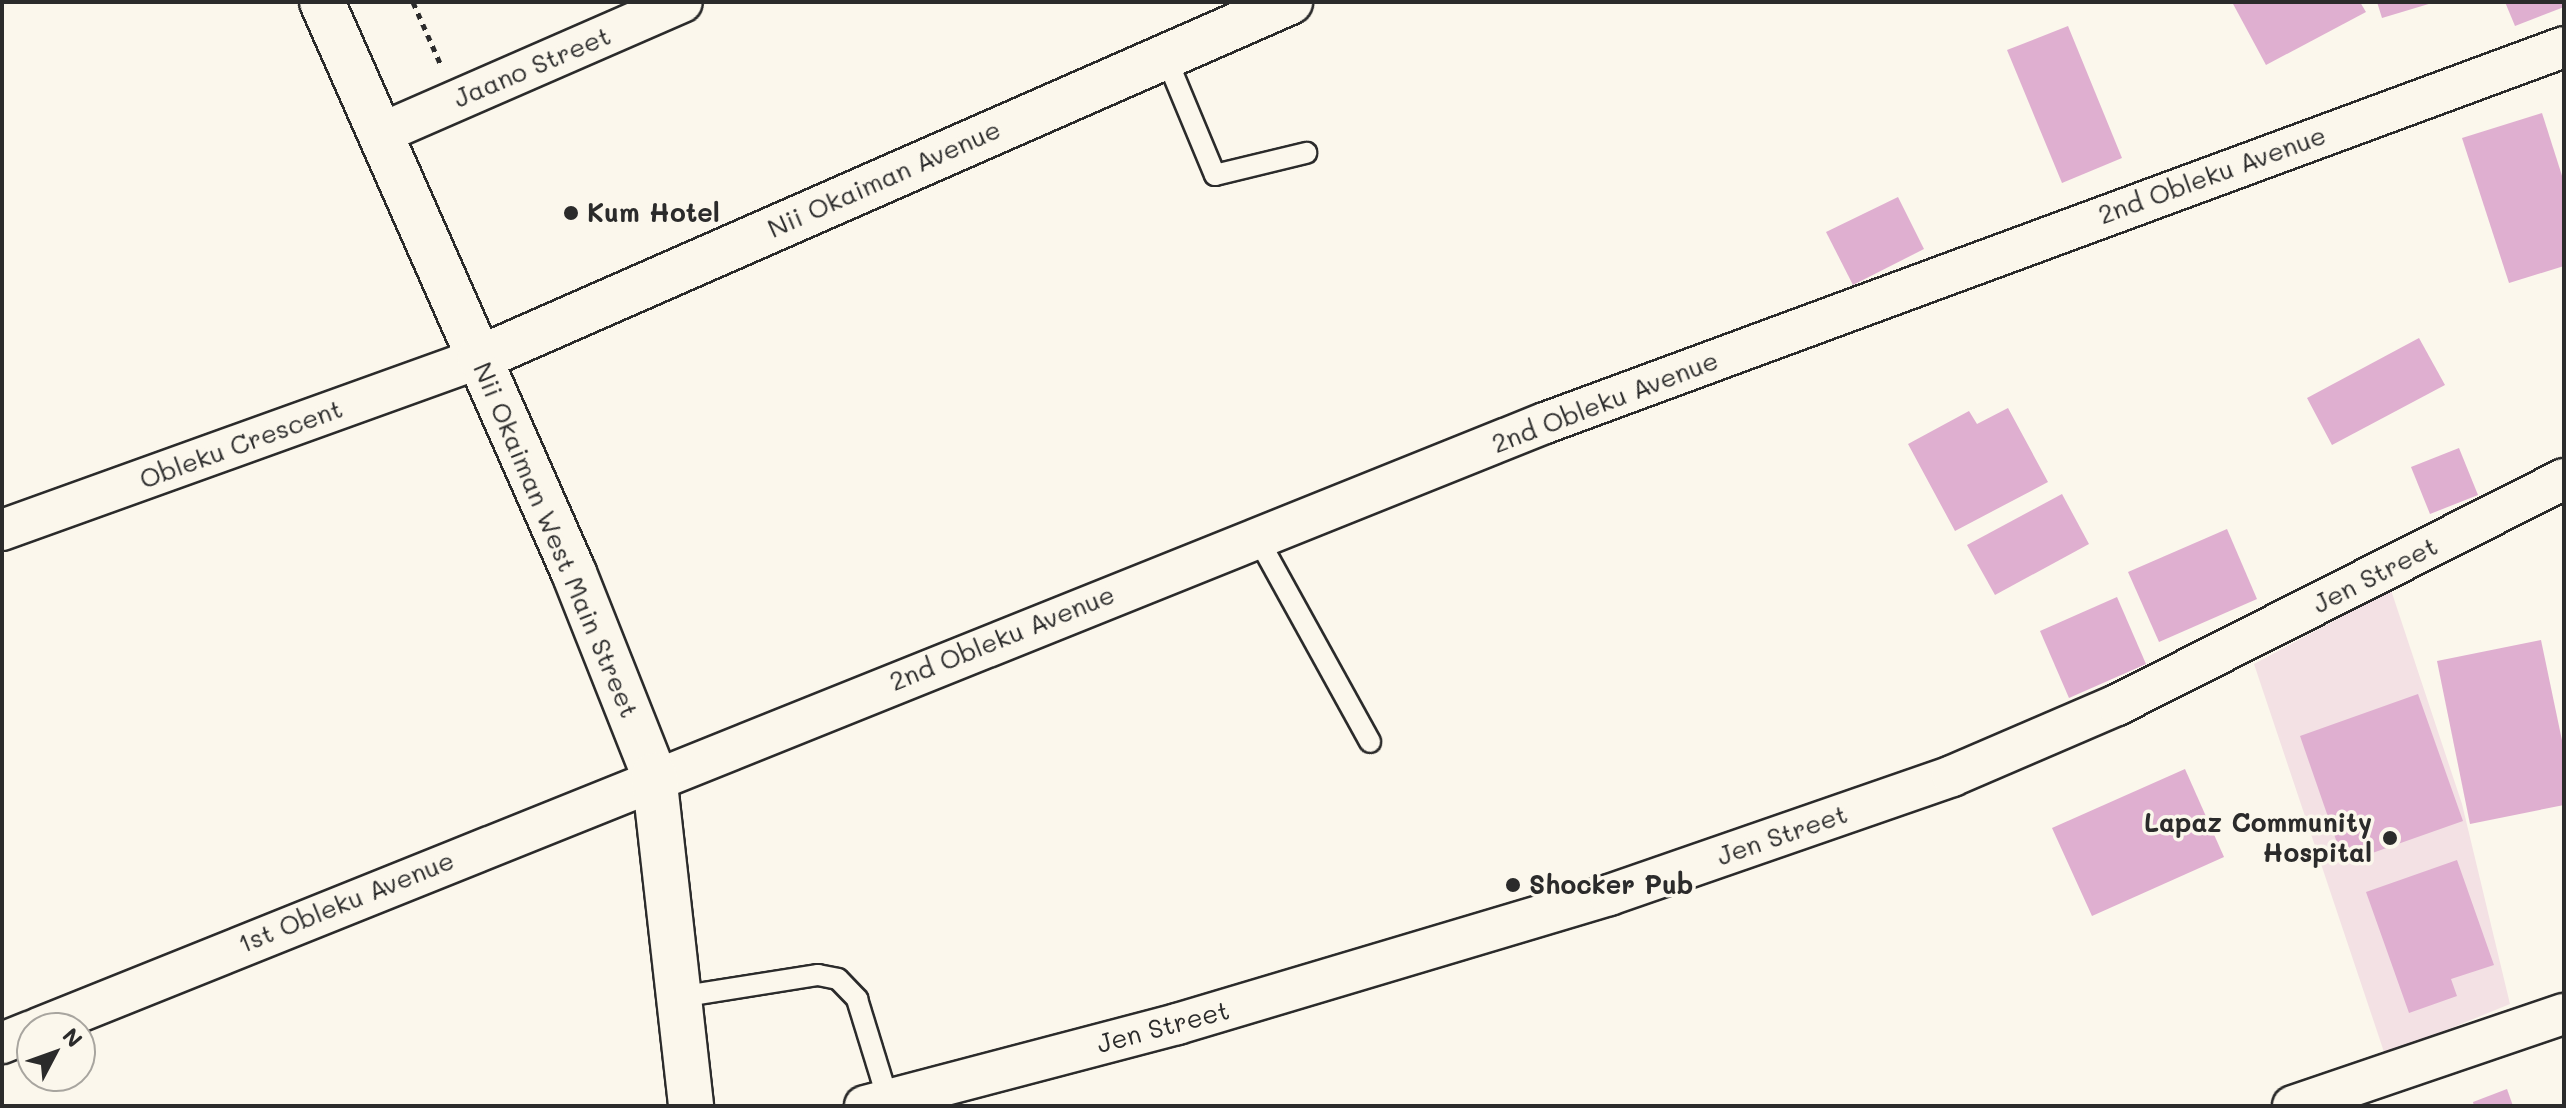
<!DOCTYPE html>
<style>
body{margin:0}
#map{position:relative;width:2566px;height:1108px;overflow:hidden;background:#fbf7ec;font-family:Mali,sans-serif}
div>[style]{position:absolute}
.built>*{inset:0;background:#f3e1e4}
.building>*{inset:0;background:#dfafd0}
.path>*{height:5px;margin-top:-2.5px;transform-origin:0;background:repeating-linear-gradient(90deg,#2b2b2b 0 6px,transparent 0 12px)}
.roads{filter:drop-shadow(2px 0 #2b2b2b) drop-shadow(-2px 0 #2b2b2b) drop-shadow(0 2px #2b2b2b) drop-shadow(0 -2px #2b2b2b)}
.service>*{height:20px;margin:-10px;padding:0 10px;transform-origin:10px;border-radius:10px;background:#fbf7ec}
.minor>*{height:40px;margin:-20px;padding:0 20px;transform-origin:20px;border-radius:20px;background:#fbf7ec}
.tertiary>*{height:44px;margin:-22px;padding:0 22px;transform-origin:22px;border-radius:22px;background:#fbf7ec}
.dots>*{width:22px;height:22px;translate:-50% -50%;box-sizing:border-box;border:4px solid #fbf7ec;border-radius:50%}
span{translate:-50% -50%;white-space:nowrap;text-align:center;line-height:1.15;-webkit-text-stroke:7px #fbf7ec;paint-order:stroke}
.street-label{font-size:26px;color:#2b2b2b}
.poi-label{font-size:26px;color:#2b2b2b;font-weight:700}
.left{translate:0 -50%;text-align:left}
.right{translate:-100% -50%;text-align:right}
.frame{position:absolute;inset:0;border:4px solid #2b2b2b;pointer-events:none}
.north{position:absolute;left:16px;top:1012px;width:80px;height:80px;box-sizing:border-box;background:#fbf7ec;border:2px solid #a8a59f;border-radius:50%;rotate:49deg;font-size:22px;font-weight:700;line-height:32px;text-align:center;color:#2b2b2b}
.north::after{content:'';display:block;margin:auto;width:28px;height:36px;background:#2b2b2b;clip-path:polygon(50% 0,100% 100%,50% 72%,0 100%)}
</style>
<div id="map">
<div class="built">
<i style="clip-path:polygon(2391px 590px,2462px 804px,2510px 1004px,2385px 1055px,2254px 664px)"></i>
</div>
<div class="building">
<i style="clip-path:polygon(2232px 2px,2360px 2px,2366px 12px,2266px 65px)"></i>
<i style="clip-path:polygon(2377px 2px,2432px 2px,2432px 3px,2382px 18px)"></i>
<i style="clip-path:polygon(2505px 2px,2564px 2px,2564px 7px,2515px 26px)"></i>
<i style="clip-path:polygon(2068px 26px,2122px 158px,2062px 183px,2007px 50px)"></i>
<i style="clip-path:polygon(2542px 113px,2564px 182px,2564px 266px,2509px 283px,2462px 138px)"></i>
<i style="clip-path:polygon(1898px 197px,1924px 249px,1853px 285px,1826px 232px)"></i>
<i style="clip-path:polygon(2419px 338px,2445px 385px,2332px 445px,2307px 398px)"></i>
<i style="clip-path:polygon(2008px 408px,2048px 482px,1955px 531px,1908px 444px,1969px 411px,1977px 424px)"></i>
<i style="clip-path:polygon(2459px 448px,2478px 495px,2430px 514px,2411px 467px)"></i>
<i style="clip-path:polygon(2062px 494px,2089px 544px,1995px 595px,1967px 545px)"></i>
<i style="clip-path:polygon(2227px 529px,2257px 599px,2159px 642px,2128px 572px)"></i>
<i style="clip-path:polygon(2117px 597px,2146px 664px,2069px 698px,2040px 631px)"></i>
<i style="clip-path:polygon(2541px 640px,2564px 750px,2564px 805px,2470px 824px,2437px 661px)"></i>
<i style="clip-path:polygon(2418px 694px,2463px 821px,2344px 863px,2300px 736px)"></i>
<i style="clip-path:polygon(2185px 769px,2224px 857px,2092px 916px,2052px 828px)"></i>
<i style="clip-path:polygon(2457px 860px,2494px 965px,2451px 979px,2457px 996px,2409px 1013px,2366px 892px)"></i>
<i style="clip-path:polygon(2507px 1089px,2513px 1106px,2474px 1106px,2473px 1102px)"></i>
</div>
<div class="path">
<i style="left:413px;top:2px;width:67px;rotate:66.1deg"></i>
</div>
<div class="roads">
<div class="service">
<i style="left:1165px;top:55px;width:130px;rotate:67.4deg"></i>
<i style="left:1215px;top:175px;width:94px;rotate:-13.6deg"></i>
<i style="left:1257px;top:537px;width:234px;rotate:61.1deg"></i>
<i style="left:679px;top:997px;width:141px;rotate:-9deg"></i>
<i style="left:818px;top:975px;width:20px;rotate:11deg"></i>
<i style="left:838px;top:979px;width:28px;rotate:46deg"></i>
<i style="left:857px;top:999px;width:106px;rotate:72.9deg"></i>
</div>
<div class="minor">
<i style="left:382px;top:133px;width:327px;rotate:-23.6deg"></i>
<i style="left:2px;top:530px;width:508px;rotate:-19.79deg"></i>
<i style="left:39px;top:1028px;width:1623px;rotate:-21.89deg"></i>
<i style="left:1545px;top:423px;width:1086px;rotate:-20.25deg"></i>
<i style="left:2px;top:1043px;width:32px;rotate:-22deg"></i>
<i style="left:865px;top:1106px;width:323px;rotate:-14.7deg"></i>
<i style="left:1177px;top:1024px;width:451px;rotate:-16.6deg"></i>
<i style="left:1609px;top:895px;width:363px;rotate:-19.1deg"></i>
<i style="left:1952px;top:776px;width:180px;rotate:-23.3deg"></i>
<i style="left:2117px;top:705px;width:501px;rotate:-26.82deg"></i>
<i style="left:2293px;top:1106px;width:286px;rotate:-18.8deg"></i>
</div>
<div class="tertiary">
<i style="left:322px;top:2px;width:624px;rotate:66.19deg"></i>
<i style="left:574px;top:573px;width:217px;rotate:68.4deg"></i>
<i style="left:654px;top:775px;width:333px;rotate:83.6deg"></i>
<i style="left:480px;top:358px;width:885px;rotate:-23.73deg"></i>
</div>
</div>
<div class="dots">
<i style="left:571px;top:213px;background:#2b2b2b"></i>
<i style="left:2390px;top:838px;background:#2b2b2b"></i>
<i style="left:1513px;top:885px;background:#2b2b2b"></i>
</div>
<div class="street-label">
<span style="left:532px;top:67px;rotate:-23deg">Jaano Street</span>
<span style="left:2212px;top:175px;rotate:-20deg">2nd Obleku Avenue</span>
<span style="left:884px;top:179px;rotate:-24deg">Nii Okaiman Avenue</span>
<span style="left:1605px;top:402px;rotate:-21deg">2nd Obleku Avenue</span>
<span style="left:241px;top:444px;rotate:-20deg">Obleku Crescent</span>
<span style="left:556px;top:540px;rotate:67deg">Nii Okaiman West Main Street</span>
<span style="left:2375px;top:575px;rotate:-27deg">Jen Street</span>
<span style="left:1002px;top:638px;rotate:-22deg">2nd Obleku Avenue</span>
<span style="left:1782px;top:835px;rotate:-19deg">Jen Street</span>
<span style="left:346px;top:902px;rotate:-22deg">1st Obleku Avenue</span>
<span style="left:1163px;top:1027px;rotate:-15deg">Jen Street</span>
</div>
<div class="poi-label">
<span class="left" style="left:587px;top:213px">Kum Hotel</span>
<span class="right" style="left:2372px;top:838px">Lapaz Community<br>Hospital</span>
<span class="left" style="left:1529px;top:885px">Shocker Pub</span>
</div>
<div class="frame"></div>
<div class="north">N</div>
</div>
